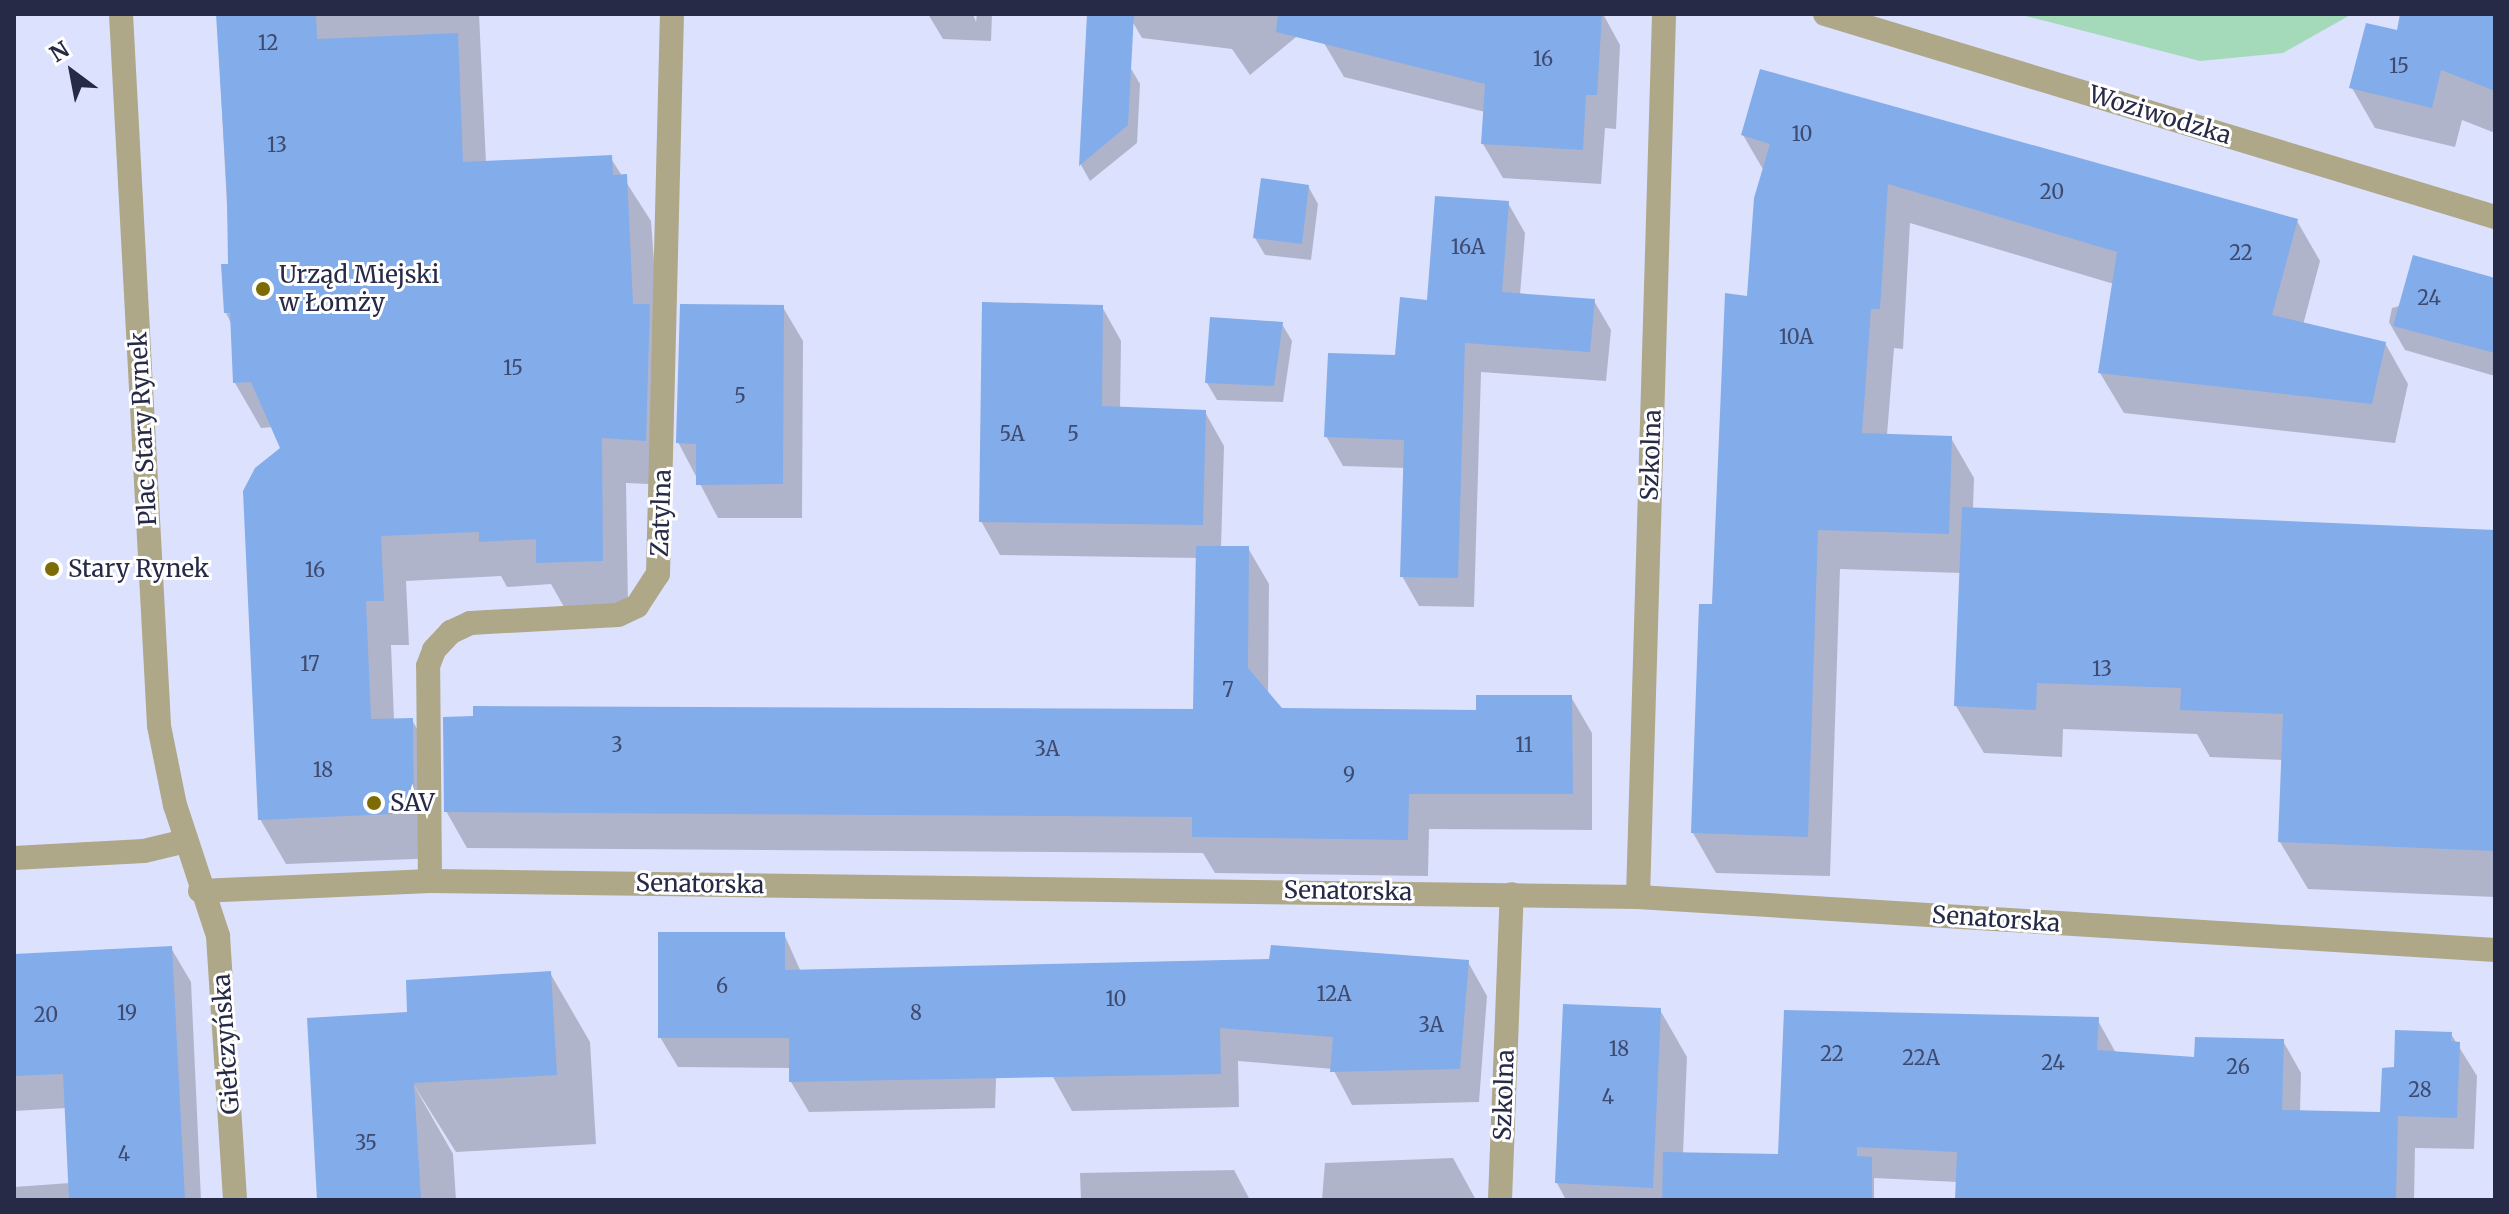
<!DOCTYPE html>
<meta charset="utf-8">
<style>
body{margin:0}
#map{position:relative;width:2509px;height:1214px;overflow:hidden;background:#dce1fe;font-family:Merriweather,serif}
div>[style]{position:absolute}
.green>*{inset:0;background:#a4dab9}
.shadow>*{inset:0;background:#0003}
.building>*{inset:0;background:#83acea}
.minor>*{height:24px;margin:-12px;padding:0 12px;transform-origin:12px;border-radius:12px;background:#aea788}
.dots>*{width:22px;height:22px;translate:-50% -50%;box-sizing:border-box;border:4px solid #fff;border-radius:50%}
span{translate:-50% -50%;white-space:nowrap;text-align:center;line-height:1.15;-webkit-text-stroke:6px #fff;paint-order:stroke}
.number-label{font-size:20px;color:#3e4a6f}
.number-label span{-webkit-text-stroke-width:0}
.street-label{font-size:24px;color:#272a46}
.poi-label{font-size:24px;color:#272a46}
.left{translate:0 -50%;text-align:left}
.frame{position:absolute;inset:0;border:16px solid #272a46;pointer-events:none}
.north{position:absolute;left:32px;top:32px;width:80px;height:80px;-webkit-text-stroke:6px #fff;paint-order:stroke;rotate:328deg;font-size:22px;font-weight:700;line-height:32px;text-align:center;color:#272a46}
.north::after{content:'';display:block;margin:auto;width:28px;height:36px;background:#272a46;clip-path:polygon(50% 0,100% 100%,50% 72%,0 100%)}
</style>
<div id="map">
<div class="green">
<i style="clip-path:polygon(2018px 14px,2352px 14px,2283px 53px,2200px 61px)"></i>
</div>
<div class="shadow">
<i style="clip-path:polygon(217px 14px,479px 14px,486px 163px,610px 157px,651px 221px,671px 485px,626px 483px,628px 605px,564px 607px,551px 584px,507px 587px,501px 576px,406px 581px,409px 645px,391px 645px,394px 720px,412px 720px,438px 765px,439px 858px,286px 864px,260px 819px,282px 449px,273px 427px,261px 428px,235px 383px,232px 325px,226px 313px,230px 265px)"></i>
<i style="clip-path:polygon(928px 14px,973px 14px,976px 22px,977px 14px,992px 14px,991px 41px,943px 39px)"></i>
<i style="clip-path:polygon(1128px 14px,1324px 14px,1250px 75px,1232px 49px,1142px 38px)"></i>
<i style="clip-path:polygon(1332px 14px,1603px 14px,1620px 45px,1616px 129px,1605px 128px,1601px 184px,1503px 178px,1483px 144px,1485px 112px,1344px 77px,1324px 43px)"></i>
<i style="clip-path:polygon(2402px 14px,2495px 14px,2495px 133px,2462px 120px,2455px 147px,2375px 128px,2352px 88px,2399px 32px)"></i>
<i style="clip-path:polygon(1086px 65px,1130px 67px,1140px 84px,1137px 143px,1090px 181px,1081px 165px)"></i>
<i style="clip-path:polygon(1743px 135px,2297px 221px,2320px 261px,2303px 325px,2385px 343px,2408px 384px,2395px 443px,2124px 413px,2100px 373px,2114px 284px,1910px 223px,1903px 349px,1894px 348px,1887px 435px,1951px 438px,1974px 478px,1973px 509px,2495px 532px,2495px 897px,2308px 889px,2280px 842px,2283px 760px,2210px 757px,2197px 734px,2063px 729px,2062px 757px,1984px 753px,1956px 706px,1961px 573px,1840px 569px,1830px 876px,1716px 873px,1693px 833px,1764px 171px)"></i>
<i style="clip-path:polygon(1308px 186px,1318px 204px,1311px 260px,1265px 255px,1255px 238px)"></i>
<i style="clip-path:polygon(1508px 203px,1525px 233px,1520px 295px,1594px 301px,1611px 330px,1606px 381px,1481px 372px,1474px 607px,1419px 606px,1402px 576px,1405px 468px,1343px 466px,1326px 436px,1397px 357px,1429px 302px)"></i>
<i style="clip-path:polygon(2495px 281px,2495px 376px,2405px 350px,2389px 322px,2392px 308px)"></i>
<i style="clip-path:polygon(783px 307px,803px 341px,802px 518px,718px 518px,678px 442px)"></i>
<i style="clip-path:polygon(1102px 307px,1121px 341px,1120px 409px,1205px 412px,1224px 446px,1221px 548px,1248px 548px,1269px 584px,1268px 695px,1281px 710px,1478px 712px,1571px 697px,1592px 733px,1592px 830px,1429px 829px,1428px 876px,1215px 873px,1203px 853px,467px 848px,446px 811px,1195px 711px,1198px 558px,1000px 555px,981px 521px)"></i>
<i style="clip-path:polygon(1282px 324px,1292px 341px,1283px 402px,1217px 400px,1207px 383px)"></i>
<i style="clip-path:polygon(784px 934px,801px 972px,999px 998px,995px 1108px,809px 1112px,791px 1082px,791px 1068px,678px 1067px,660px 1037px)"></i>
<i style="clip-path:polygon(171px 948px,191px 982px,201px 1200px,14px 1200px,14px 1187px,70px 1183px,66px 1108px,14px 1111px,14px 956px)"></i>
<i style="clip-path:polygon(1468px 962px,1487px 996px,1479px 1102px,1352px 1105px,1333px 1069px,1238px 1061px,1239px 1107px,1072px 1111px,1053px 1077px,1048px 966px)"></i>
<i style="clip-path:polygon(550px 973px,590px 1042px,596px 1144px,456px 1152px,412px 1082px,453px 1154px,456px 1200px,319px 1200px,409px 1014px)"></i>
<i style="clip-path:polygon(1660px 1010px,1687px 1057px,1683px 1154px,1780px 1156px,2097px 1019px,2116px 1053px,2196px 1059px,2283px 1041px,2301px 1073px,2300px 1112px,2382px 1114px,2396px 1069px,2451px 1034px,2477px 1076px,2474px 1149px,2415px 1148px,2414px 1200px,1956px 1200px,1957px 1182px,1874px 1178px,1874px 1200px,1566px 1200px,1557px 1183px)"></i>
<i style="clip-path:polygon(1453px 1158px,1476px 1200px,1322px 1200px,1325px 1163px)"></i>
<i style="clip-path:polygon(1234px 1170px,1250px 1200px,1081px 1200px,1080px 1173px)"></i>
</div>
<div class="building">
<i style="clip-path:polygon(216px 14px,316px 14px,317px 39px,458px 33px,463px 162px,612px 155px,613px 175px,627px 174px,633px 304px,650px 304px,646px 441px,602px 438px,603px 561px,536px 563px,536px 539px,479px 542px,479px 532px,381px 536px,384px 601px,366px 601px,371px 719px,413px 718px,414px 813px,258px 820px,243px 491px,255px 468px,280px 448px,251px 382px,233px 383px,230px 313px,224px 313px,221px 264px,228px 264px,227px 194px)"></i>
<i style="clip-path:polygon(1087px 14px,1134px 14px,1128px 125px,1079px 166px)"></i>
<i style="clip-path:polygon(1278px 14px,1602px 14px,1597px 95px,1586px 95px,1583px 150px,1481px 144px,1485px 84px,1276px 32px)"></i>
<i style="clip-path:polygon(2400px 14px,2495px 14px,2495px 91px,2441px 70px,2432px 108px,2349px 88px,2366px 23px,2397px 30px)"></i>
<i style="clip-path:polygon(1760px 69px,2298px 219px,2272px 315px,2386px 342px,2372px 404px,2098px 373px,2117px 252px,1888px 184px,1880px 309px,1871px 309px,1862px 433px,1952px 436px,1949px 534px,1818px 530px,1808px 837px,1691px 833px,1699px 604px,1712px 604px,1725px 293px,1747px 296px,1754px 198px,1770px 144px,1741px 135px)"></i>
<i style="clip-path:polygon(1261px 178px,1309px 185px,1302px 244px,1253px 238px)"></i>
<i style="clip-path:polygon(1435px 196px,1509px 201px,1502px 292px,1595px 299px,1590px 352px,1465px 343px,1458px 578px,1400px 577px,1404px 440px,1324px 437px,1328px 353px,1395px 355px,1400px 297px,1427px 300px)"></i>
<i style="clip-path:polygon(2413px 255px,2495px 278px,2495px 353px,2393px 326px)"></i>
<i style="clip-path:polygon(982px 302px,1103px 305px,1102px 406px,1206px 410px,1203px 525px,979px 522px)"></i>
<i style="clip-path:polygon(680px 304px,784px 305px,783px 484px,696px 485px,696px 444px,676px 443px)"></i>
<i style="clip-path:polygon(1210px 317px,1283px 322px,1274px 386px,1205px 383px)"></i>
<i style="clip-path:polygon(1962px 507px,2495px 530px,2495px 851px,2278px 842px,2283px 714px,2180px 710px,2181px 688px,2037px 683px,2036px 710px,1954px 706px)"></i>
<i style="clip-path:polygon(1196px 546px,1249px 546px,1248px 668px,1282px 708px,1476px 710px,1476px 695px,1572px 695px,1573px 794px,1409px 794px,1408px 840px,1192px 837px,1192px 817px,444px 812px,443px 717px,473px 716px,473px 706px,1193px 709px)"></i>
<i style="clip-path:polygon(658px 932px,785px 932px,785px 970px,1269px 959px,1271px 945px,1469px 960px,1460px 1069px,1330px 1072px,1333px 1037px,1220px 1028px,1221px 1074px,789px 1082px,789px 1038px,658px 1038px)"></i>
<i style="clip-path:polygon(172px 946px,185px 1200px,69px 1200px,63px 1074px,14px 1076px,14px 954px)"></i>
<i style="clip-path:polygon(551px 971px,557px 1075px,414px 1083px,421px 1200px,317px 1200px,307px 1018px,407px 1012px,406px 980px)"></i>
<i style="clip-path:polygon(1563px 1004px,1661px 1008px,1653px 1188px,1555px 1183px)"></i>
<i style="clip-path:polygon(1784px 1010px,2099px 1017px,2097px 1050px,2194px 1057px,2195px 1037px,2284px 1039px,2282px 1110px,2380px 1112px,2382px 1068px,2394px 1067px,2395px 1030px,2452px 1032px,2451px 1041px,2460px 1042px,2457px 1118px,2398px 1116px,2396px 1200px,1955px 1200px,1957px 1152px,1857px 1147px,1857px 1156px,1872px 1157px,1872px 1200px,1662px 1200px,1663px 1152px,1778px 1154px)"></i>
</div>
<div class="minor">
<i style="left:121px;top:14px;width:713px;rotate:86.94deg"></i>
<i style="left:159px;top:726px;width:81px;rotate:78.6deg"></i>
<i style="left:175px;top:805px;width:138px;rotate:71.8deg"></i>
<i style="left:218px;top:936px;width:265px;rotate:86.3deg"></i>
<i style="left:1825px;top:14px;width:700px;rotate:16.86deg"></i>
<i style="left:14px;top:858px;width:130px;rotate:-3.1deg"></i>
<i style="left:144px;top:851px;width:43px;rotate:-13.4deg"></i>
<i style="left:430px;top:881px;width:215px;rotate:-90.5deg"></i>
<i style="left:428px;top:666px;width:17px;rotate:-69deg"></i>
<i style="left:434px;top:650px;width:25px;rotate:-47deg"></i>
<i style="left:451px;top:632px;width:21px;rotate:-25deg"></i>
<i style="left:470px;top:623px;width:148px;rotate:-3.1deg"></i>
<i style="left:618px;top:615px;width:21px;rotate:-25deg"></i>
<i style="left:637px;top:606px;width:38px;rotate:-57deg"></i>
<i style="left:658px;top:574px;width:560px;rotate:-88.57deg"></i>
<i style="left:200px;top:891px;width:230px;rotate:-2.5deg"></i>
<i style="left:430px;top:881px;width:1208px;rotate:0.76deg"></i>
<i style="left:1638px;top:897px;width:859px;rotate:3.54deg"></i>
<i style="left:1638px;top:897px;width:883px;rotate:-88.31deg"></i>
<i style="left:1500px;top:1200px;width:306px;rotate:-87.8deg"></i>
</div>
<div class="dots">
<i style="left:263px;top:289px;background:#7d6c05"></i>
<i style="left:52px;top:569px;background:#7d6c05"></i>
<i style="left:374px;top:803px;background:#7d6c05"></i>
</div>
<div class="number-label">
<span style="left:268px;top:42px">12</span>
<span style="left:1543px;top:58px">16</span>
<span style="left:2399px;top:65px">15</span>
<span style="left:1802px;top:133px">10</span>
<span style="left:277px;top:144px">13</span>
<span style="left:2052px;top:191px">20</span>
<span style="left:1468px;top:246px">16A</span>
<span style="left:2241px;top:252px">22</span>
<span style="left:2429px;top:297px">24</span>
<span style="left:1796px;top:336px">10A</span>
<span style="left:513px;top:367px">15</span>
<span style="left:740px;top:395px">5</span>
<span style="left:1012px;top:433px">5A</span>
<span style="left:1073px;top:433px">5</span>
<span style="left:315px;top:569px">16</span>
<span style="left:310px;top:663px">17</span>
<span style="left:2102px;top:668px">13</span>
<span style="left:1228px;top:689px">7</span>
<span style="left:617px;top:744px">3</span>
<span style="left:1524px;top:744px">11</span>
<span style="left:1047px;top:748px">3A</span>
<span style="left:323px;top:769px">18</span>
<span style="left:1349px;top:774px">9</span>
<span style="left:722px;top:985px">6</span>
<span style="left:1334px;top:993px">12A</span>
<span style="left:1116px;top:998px">10</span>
<span style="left:127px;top:1012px">19</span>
<span style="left:916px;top:1012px">8</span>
<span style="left:46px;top:1014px">20</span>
<span style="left:1431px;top:1024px">3A</span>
<span style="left:1619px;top:1048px">18</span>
<span style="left:1832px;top:1053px">22</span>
<span style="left:1921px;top:1057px">22A</span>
<span style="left:2053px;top:1062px">24</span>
<span style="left:2238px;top:1066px">26</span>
<span style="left:2420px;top:1089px">28</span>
<span style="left:1608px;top:1096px">4</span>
<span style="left:366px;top:1142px">35</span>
<span style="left:124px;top:1153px">4</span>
</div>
<div class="street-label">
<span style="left:2160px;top:115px;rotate:17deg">Woziwodzka</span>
<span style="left:143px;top:429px;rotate:-93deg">Plac Stary Rynek</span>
<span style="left:1651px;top:455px;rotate:-88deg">Szkolna</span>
<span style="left:661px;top:513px;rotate:-88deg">Zatylna</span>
<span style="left:700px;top:884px;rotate:1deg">Senatorska</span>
<span style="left:1348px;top:891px;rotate:1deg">Senatorska</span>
<span style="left:1996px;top:919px;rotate:4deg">Senatorska</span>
<span style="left:226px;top:1044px;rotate:-94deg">Giełczyńska</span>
<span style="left:1504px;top:1095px;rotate:-88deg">Szkolna</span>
</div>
<div class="poi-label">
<span class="left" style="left:279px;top:289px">Urząd Miejski<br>w Łomży</span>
<span class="left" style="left:68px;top:569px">Stary Rynek</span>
<span class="left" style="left:390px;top:803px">SAV</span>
</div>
<div class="frame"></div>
<div class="north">N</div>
</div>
